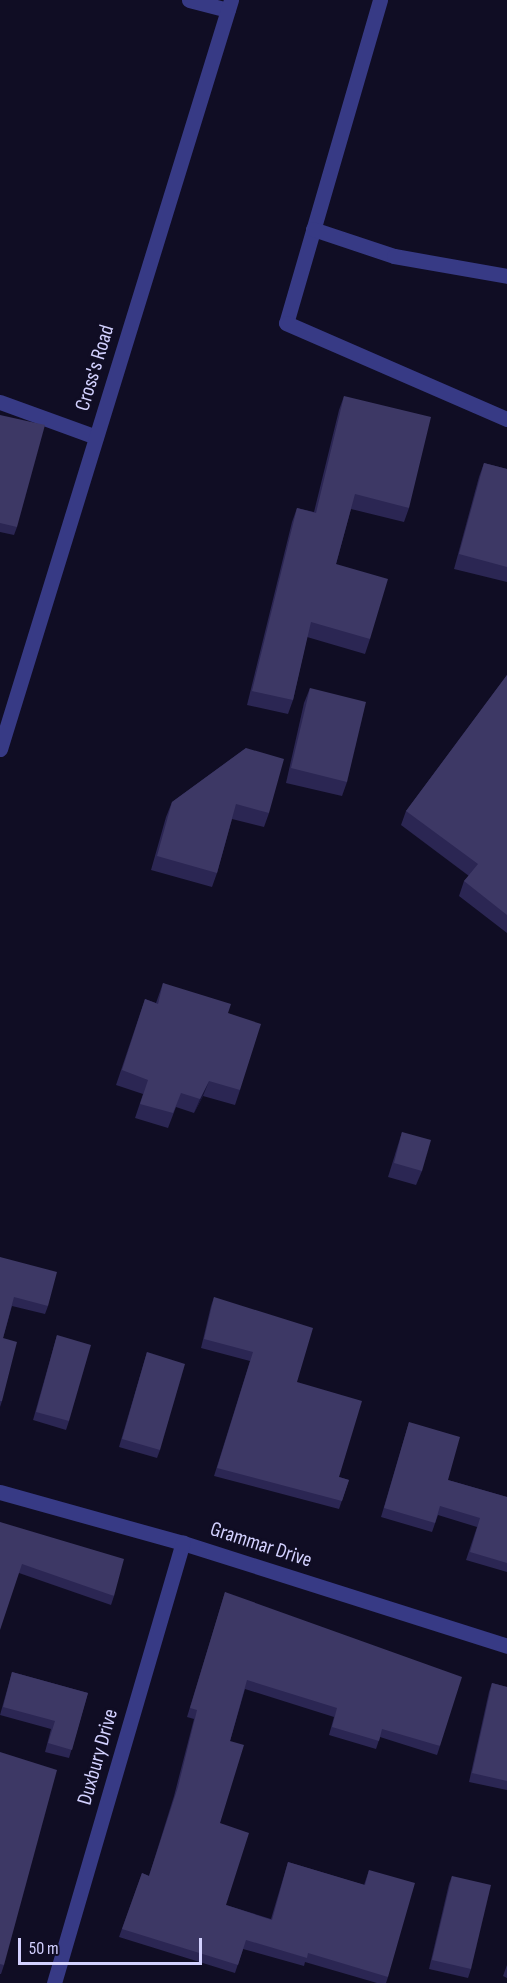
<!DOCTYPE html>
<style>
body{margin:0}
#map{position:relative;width:507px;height:1983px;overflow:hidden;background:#100d24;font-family:"Sofia Sans Condensed",sans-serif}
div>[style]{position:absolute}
.minor>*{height:15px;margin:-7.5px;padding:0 7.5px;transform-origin:7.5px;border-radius:7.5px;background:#373a85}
.wall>*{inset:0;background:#2b2653}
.shaded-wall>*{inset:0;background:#181438}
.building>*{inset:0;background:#3d3865}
span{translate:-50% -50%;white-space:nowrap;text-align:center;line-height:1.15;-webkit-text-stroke:6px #100d24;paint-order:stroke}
.street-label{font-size:21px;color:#d3d1ff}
.scale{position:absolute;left:18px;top:1938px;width:184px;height:27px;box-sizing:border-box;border:3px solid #d3d1ff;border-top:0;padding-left:8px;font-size:18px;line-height:21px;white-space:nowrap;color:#d3d1ff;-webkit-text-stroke:4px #100d24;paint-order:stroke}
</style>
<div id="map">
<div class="minor">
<i style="left:189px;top:0;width:40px;rotate:14.4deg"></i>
<i style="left:380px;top:0;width:336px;rotate:106.2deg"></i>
<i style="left:286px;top:323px;width:241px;rotate:23.5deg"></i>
<i style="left:313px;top:229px;width:85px;rotate:18.4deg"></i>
<i style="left:394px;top:256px;width:115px;rotate:10deg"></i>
<i style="left:0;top:402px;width:102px;rotate:20deg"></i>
<i style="left:0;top:749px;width:784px;rotate:-72.86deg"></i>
<i style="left:0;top:1492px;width:190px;rotate:15.6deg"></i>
<i style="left:183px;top:1543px;width:340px;rotate:17.6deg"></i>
<i style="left:54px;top:1983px;width:459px;rotate:-73.7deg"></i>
</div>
<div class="wall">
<i style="clip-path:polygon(344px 396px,409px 508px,404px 522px,351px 509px,336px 564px,370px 639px,365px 654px,307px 637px,293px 700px,288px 714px,247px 705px,292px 522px,297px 508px,314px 512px,339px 410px)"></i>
<i style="clip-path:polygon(0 415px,17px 527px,14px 535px,0 532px)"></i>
<i style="clip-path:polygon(484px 463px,507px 469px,507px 582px,454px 569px,479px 477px)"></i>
<i style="clip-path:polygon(507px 675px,507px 933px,459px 896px,464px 881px,469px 876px,401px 825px,406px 811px)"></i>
<i style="clip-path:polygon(310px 688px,347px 782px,342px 796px,286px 783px,304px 703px)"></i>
<i style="clip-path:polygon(246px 748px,269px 813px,264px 827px,232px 819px,217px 873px,212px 887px,151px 870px,166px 817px,172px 802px)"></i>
<i style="clip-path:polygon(163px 983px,228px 1013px,240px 1090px,235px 1105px,203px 1096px,194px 1113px,176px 1107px,168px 1128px,135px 1118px,143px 1094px,116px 1085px,145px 999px,156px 1003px)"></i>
<i style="clip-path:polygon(402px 1132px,422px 1171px,416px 1185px,388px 1177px)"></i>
<i style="clip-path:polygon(0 1257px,48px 1306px,45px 1314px,12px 1306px,3px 1338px,2px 1401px,0 1407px)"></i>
<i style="clip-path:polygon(214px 1297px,297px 1382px,339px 1477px,349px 1480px,339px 1509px,214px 1476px,250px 1361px,201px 1348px,211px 1306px)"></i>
<i style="clip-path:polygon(57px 1335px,69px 1421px,66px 1430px,33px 1420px)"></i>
<i style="clip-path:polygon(147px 1352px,160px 1450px,157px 1458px,119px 1447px)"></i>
<i style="clip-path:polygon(409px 1422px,448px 1480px,507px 1497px,507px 1572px,466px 1560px,477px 1527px,438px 1515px,432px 1532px,381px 1517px)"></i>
<i style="clip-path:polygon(0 1522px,114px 1596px,111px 1605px,19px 1573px)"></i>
<i style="clip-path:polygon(225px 1592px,440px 1746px,437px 1755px,380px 1737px,376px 1749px,329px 1735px,334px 1717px,245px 1689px,230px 1741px,220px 1823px,226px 1905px,271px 1919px,288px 1862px,364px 1885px,369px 1870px,388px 1977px,386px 1983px,377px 1983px,305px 1962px,304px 1966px,243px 1949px,235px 1973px,119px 1937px,142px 1873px,149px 1876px,174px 1796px,194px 1719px,187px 1717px)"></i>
<i style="clip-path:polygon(12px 1672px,88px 1693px,69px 1758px,45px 1752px,51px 1729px,0 1715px)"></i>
<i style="clip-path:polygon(492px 1683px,507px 1687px,507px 1790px,469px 1782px,489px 1692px)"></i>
<i style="clip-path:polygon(0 1752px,4px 1965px,1px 1974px,0 1974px)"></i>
<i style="clip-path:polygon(452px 1876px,471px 1969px,468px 1978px,429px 1969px,449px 1884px)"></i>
<i style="clip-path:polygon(507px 1965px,507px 1978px,503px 1976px)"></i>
</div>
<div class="shaded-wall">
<i style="clip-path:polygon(209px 1081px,203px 1096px,194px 1113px,200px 1099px)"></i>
</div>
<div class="building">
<i style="clip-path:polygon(344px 396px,431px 417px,409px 508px,355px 494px,336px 564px,388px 579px,370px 639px,311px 622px,293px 700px,252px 691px,297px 508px,316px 513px)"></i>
<i style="clip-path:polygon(0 415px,45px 425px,17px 527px,0 523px)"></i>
<i style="clip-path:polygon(484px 463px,507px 469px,507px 567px,459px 554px)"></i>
<i style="clip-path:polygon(507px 675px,507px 915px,464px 881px,478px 864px,406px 811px)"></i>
<i style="clip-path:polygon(310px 688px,366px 702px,347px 782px,291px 768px)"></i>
<i style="clip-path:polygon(246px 748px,284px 759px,269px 813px,236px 804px,217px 873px,157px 856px,172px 802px)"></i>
<i style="clip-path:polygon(163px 983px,231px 1004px,228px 1013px,261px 1024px,240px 1090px,209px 1081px,200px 1099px,181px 1093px,173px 1113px,140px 1104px,148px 1080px,122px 1070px,145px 999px,158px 1004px)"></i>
<i style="clip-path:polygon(402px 1132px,431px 1140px,422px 1171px,394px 1163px)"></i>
<i style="clip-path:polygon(0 1257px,57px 1272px,48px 1306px,14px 1297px,3px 1338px,17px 1342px,2px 1401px,0 1401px)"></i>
<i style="clip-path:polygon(214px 1297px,313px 1328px,297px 1382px,362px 1401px,339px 1477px,349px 1480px,342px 1501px,217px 1468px,253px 1352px,204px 1339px)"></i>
<i style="clip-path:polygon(57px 1335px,91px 1345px,69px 1421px,36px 1412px)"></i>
<i style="clip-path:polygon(147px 1352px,185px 1364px,160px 1450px,122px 1439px)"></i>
<i style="clip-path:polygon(409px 1422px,460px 1437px,448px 1480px,507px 1497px,507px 1563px,470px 1552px,480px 1518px,440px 1506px,435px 1523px,384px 1508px)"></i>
<i style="clip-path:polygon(0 1522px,124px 1559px,114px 1596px,22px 1564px,0 1630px)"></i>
<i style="clip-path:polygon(225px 1592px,462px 1677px,440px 1746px,382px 1729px,379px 1741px,332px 1727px,337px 1708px,247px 1680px,230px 1741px,244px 1745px,220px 1823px,249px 1833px,226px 1905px,272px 1920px,288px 1862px,365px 1885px,369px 1870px,415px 1883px,388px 1977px,308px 1953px,307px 1958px,246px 1940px,238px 1965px,122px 1929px,142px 1873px,149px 1876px,178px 1787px,197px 1710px,190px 1708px)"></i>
<i style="clip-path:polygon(12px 1672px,88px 1693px,72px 1750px,48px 1743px,55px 1721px,3px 1707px)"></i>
<i style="clip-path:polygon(492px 1683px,507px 1687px,507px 1781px,472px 1773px)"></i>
<i style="clip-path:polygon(0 1752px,57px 1770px,4px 1965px,0 1964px)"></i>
<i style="clip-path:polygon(452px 1876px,491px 1885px,471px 1969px,432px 1960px)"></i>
</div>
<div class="street-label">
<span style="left:95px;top:368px;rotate:-73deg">Cross's Road</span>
<span style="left:261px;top:1545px;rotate:18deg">Grammar Drive</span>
<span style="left:98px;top:1757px;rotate:-74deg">Duxbury Drive</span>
</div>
<div class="scale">50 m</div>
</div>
